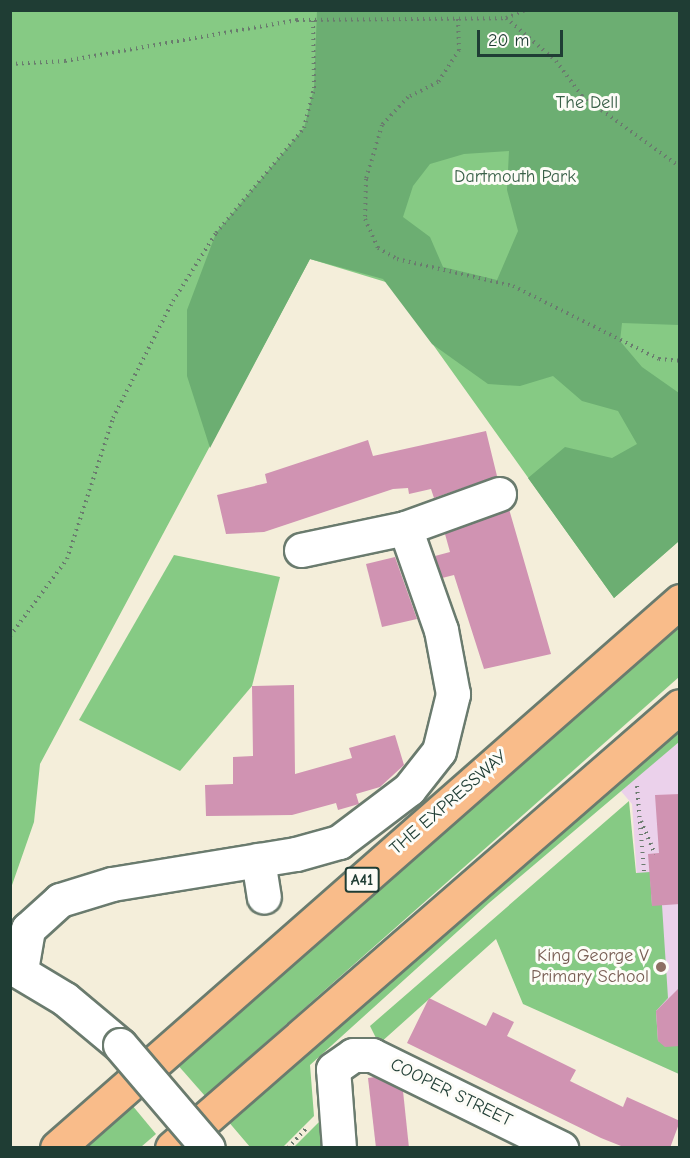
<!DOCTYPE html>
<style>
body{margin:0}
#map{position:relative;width:690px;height:1158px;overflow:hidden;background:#f4eeda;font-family:"Comic Neue",sans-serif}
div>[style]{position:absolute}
.built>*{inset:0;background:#ebd1eb}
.green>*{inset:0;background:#86ca84}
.forest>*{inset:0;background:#6cae72}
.building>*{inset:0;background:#d093b2}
.path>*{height:4px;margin-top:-2px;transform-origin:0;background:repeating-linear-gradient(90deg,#6a7b6e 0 1.5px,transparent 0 6px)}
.roads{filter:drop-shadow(2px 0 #6a7b6e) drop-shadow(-2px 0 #6a7b6e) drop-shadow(0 2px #6a7b6e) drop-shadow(0 -2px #6a7b6e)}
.minor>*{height:33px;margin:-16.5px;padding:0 16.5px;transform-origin:16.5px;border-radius:16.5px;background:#fff}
.highway>*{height:33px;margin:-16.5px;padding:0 16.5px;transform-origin:16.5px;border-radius:16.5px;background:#f9bc8a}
.bridges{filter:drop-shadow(2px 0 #6a7b6e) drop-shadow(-2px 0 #6a7b6e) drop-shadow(0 2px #6a7b6e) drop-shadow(0 -2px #6a7b6e)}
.minor-bridge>*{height:33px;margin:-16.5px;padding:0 16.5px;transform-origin:16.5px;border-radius:16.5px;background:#fff}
.dots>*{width:16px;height:16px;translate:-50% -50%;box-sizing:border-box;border:3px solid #fdfcf7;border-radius:50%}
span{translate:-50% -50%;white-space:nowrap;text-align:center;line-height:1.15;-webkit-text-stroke:6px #fdfcf7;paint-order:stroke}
.shield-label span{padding:2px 4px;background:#fdfcf7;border:2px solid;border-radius:4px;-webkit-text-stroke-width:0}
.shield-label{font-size:16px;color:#1f3d34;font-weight:700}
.park-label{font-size:18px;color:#396048}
.street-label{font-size:18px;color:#1f3d34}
.education-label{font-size:18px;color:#785e54}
.right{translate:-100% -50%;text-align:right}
.frame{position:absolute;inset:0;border:12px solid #1f3d34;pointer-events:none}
.scale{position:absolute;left:477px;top:30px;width:86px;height:27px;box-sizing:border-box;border:3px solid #1f3d34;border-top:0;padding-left:8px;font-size:18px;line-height:21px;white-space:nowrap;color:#1f3d34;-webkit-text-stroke:4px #fdfcf7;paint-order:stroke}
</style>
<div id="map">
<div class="built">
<i style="clip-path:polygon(679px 742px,679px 1074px,649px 1060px,632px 804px,620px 790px)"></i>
</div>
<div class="green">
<i style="clip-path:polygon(11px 11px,679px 11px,679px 541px,614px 598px,389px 283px,310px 259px,40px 764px,34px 822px,11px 888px)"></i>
<i style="clip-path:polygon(174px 555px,280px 577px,252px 686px,180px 771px,79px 720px)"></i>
<i style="clip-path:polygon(679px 624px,679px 677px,205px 1096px,176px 1063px)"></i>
<i style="clip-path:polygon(679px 723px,679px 742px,489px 903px,310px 1065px,314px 1116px,283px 1147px,250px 1147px,227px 1120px)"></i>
<i style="clip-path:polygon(629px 801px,636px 873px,650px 872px,652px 905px,662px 905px,668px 998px,656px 1011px,658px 1041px,679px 1046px,679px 1074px,523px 1004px,496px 939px,379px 1044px,370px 1026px)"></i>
<i style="clip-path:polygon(127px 1099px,156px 1134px,141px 1147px,75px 1148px)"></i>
<i style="clip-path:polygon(322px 1119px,323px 1147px,293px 1148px)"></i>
</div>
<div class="forest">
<i style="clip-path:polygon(evenodd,317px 10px,679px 11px,679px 325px,622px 323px,620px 341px,642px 367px,679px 393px,679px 541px,614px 598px,528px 478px,565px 447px,612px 458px,637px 444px,618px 411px,582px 401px,553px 376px,520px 386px,488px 384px,432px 344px,383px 279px,310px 259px,210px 448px,187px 376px,187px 310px,216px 233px,304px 128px,314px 88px,317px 10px,509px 151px,507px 190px,518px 231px,497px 280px,443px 267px,430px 237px,403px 217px,413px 186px,430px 164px,464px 154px,509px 151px)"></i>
</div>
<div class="building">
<i style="clip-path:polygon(486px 431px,497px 476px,434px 498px,431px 489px,409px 494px,408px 488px,393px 489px,264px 532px,226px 534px,217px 495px,267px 483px,265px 474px,368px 440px,373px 456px)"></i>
<i style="clip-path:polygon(509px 509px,551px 654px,484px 669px,454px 575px,442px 578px,435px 556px,450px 552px,445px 534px)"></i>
<i style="clip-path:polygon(395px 557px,417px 619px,382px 627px,366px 564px)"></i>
<i style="clip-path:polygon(294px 685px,295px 774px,352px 758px,349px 748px,395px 735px,404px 765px,380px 787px,356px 794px,359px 804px,338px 810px,336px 803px,292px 815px,206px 816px,205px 785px,233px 784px,233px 757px,253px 756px,252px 686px)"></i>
<i style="clip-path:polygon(680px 794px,680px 904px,652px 906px,648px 854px,659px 853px,655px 795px)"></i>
<i style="clip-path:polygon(680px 987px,680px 1046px,665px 1047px,658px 1041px,656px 1011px)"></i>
<i style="clip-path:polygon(429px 998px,486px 1026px,493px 1012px,514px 1022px,507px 1036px,576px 1070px,570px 1081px,623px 1107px,627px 1097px,680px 1121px,670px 1148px,626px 1148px,601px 1138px,407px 1043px)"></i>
<i style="clip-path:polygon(375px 1077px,403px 1091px,409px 1148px,376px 1148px,368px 1078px)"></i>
</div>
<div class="path">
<i style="left:506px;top:18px;width:66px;rotate:40.7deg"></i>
<i style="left:556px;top:61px;width:44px;rotate:53.4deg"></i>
<i style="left:582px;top:96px;width:121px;rotate:35.9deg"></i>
<i style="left:458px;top:19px;width:31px;rotate:88deg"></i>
<i style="left:459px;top:50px;width:38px;rotate:123deg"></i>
<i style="left:438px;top:82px;width:34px;rotate:153deg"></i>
<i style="left:408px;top:97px;width:38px;rotate:133deg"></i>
<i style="left:382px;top:125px;width:56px;rotate:106.5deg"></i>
<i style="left:366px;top:179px;width:40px;rotate:91.4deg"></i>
<i style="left:365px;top:219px;width:32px;rotate:66deg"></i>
<i style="left:378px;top:248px;width:22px;rotate:30deg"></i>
<i style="left:397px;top:259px;width:119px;rotate:13.1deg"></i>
<i style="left:513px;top:286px;width:163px;rotate:26.6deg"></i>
<i style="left:659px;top:359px;width:21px;rotate:5deg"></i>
<i style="left:10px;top:64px;width:55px;rotate:-3.1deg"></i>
<i style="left:65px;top:61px;width:236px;rotate:-10deg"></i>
<i style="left:297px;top:20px;width:209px;rotate:-0.5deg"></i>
<i style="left:506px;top:18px;width:22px;rotate:-22deg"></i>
<i style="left:10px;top:636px;width:96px;rotate:-53.5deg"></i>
<i style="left:67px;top:559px;width:148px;rotate:-71.9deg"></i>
<i style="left:113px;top:418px;width:131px;rotate:-62.9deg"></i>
<i style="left:173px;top:301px;width:80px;rotate:-57.7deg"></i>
<i style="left:216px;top:233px;width:137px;rotate:-50deg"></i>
<i style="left:304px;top:128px;width:41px;rotate:-76deg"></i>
<i style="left:314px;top:88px;width:68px;rotate:-90.8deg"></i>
<i style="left:637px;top:786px;width:86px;rotate:85.3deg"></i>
<i style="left:641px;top:821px;width:36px;rotate:67deg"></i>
<i style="left:288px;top:1148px;width:26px;rotate:-47deg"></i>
</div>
<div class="roads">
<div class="minor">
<i style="left:301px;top:550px;width:106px;rotate:-11.9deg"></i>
<i style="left:405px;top:528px;width:100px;rotate:-19.9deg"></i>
<i style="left:258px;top:860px;width:37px;rotate:81deg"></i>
<i style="left:10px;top:966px;width:64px;rotate:31deg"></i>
<i style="left:65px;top:999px;width:72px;rotate:39.9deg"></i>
<i style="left:21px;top:970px;width:42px;rotate:-80.3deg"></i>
<i style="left:28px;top:929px;width:43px;rotate:-42.2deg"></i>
<i style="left:60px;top:900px;width:54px;rotate:-17.1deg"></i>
<i style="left:112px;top:884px;width:186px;rotate:-9.3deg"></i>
<i style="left:296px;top:854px;width:45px;rotate:-15.6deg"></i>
<i style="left:339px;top:842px;width:88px;rotate:-37.1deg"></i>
<i style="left:409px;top:789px;width:48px;rotate:-51.7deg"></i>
<i style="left:439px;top:751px;width:59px;rotate:-76.2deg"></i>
<i style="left:453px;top:694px;width:65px;rotate:-100.6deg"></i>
<i style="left:441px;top:630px;width:108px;rotate:-109.4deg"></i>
<i style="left:339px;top:1148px;width:79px;rotate:-94.3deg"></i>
<i style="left:333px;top:1069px;width:24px;rotate:-35deg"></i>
<i style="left:353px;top:1055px;width:19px"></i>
<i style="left:372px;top:1055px;width:211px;rotate:26.2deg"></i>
</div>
<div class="highway">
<i style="left:57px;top:1148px;width:829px;rotate:-41.28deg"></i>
<i style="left:172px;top:1148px;width:673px;rotate:-41.03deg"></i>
</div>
</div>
<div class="bridges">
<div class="minor-bridge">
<i style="left:120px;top:1045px;width:135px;rotate:49.5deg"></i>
</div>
</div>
<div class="dots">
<i style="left:661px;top:967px;background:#8d6e63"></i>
</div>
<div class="shield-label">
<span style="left:362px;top:880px">A41</span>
</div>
<div class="park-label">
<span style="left:587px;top:103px">The Dell</span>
<span style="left:515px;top:177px">Dartmouth Park</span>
</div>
<div class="street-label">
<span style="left:449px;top:803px;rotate:-41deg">THE EXPRESSWAY</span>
<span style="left:451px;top:1093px;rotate:26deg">COOPER STREET</span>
</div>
<div class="education-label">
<span class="right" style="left:649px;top:967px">King George V<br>Primary School</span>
</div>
<div class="frame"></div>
<div class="scale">20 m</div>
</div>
